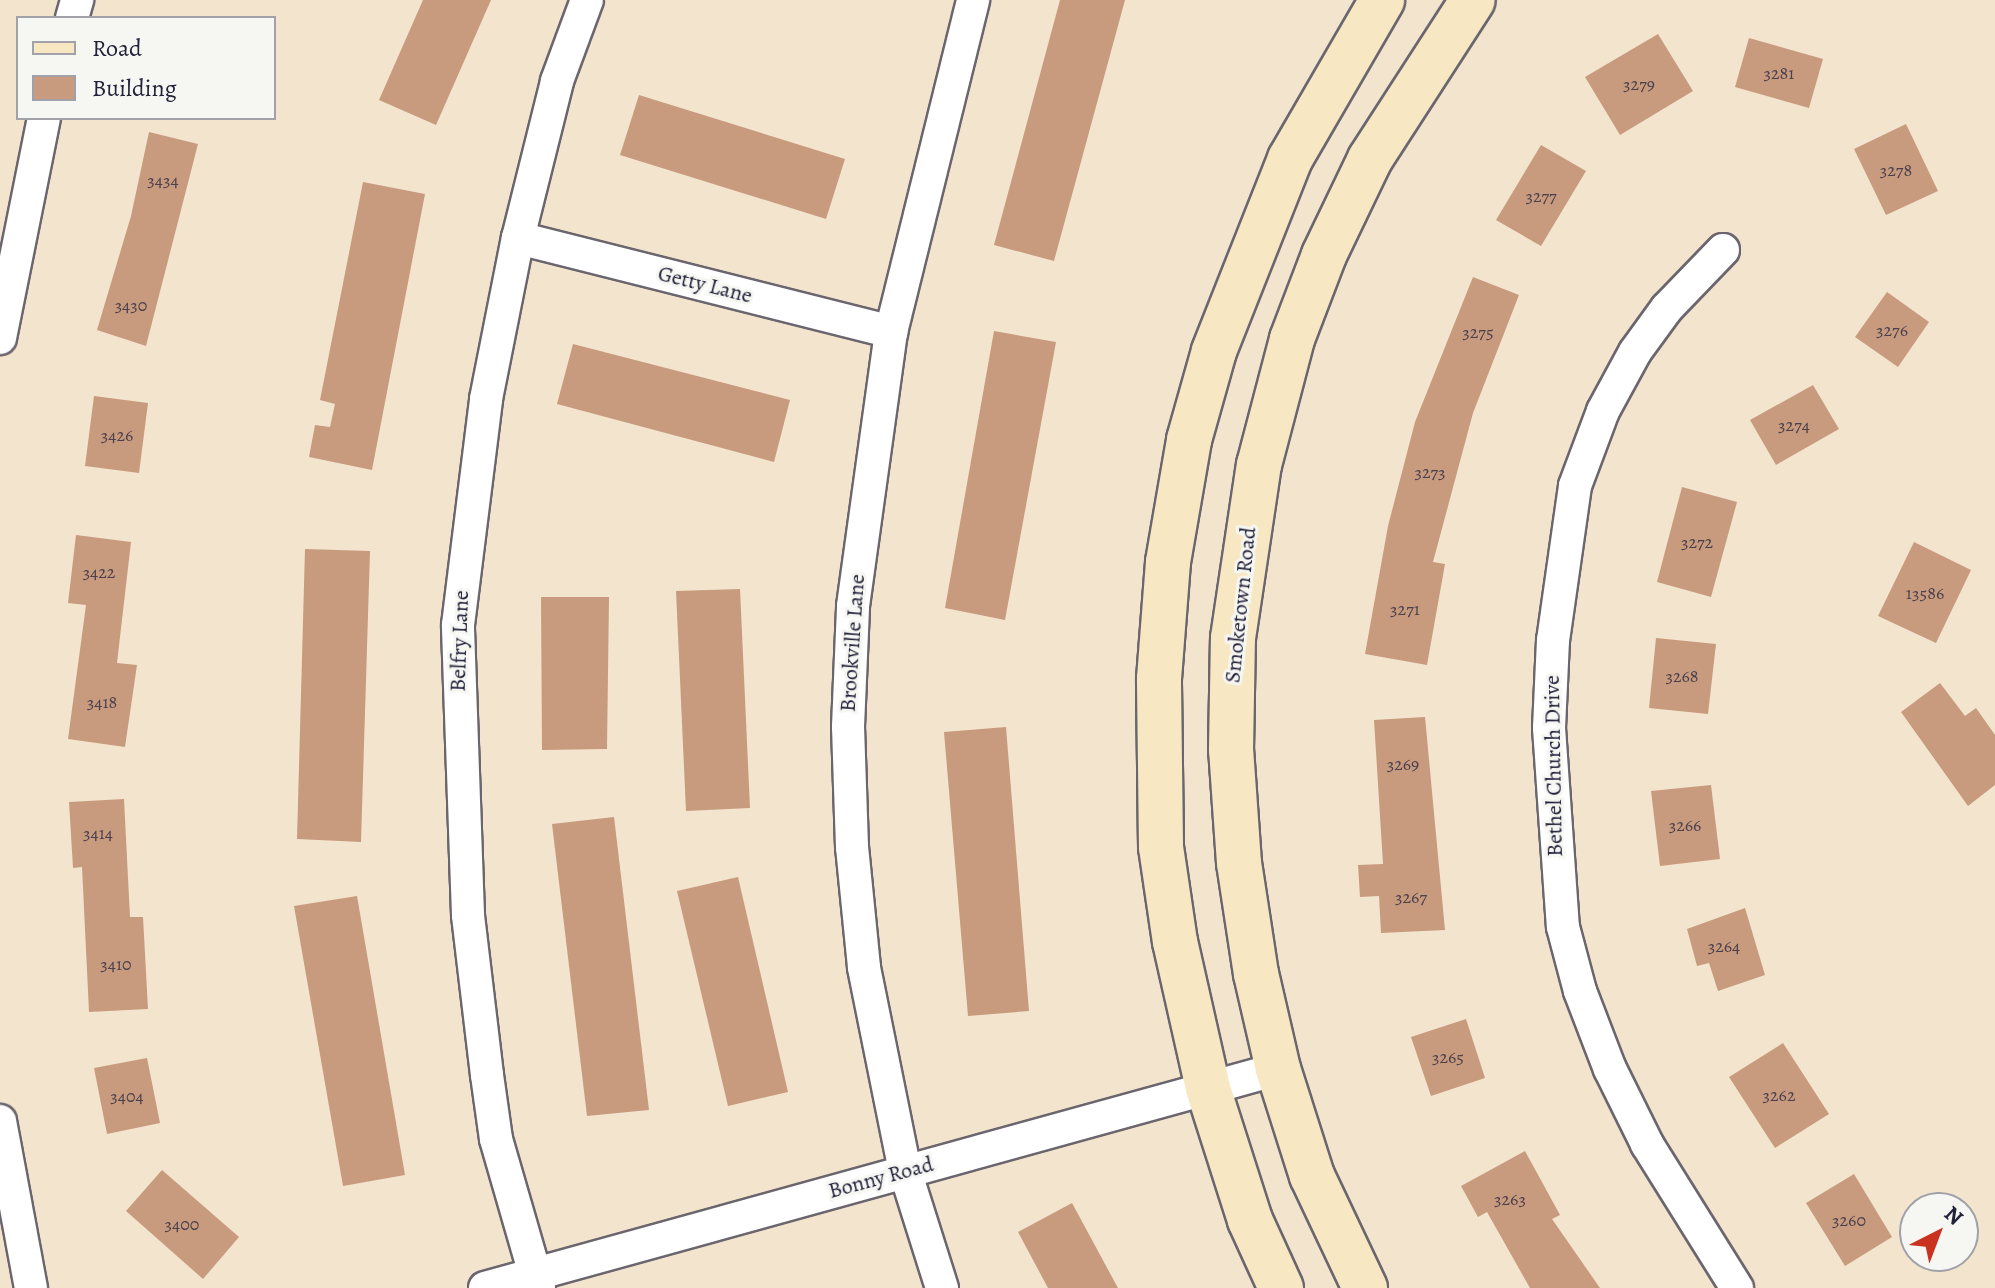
<!DOCTYPE html>
<style>
body{margin:0}
#map{position:relative;width:1995px;height:1288px;overflow:hidden;background:#f3e4ce;font-family:Alegreya,serif}
div>[style]{position:absolute}
.building>*{inset:0;background:#c89b7e}
.roads{filter:drop-shadow(2px 0 #6b666e) drop-shadow(-2px 0 #6b666e) drop-shadow(0 2px #6b666e) drop-shadow(0 -2px #6b666e)}
.street>*{height:32px;margin:-16px;padding:0 16px;transform-origin:16px;border-radius:16px;background:#fff}
.secondary>*{height:44px;margin:-22px;padding:0 22px;transform-origin:22px;border-radius:22px;background:#f7e8c3}
span{translate:-50% -50%;white-space:nowrap;text-align:center;line-height:1.15;-webkit-text-stroke:6px #f6f6f2;paint-order:stroke}
.number-label{font-size:18px;color:#4c404c}
.number-label span{-webkit-text-stroke-width:0}
.street-label{font-size:22px;color:#22223b}
.legend{position:absolute;left:16px;top:16px;width:260px;height:104px;box-sizing:border-box;background:#f6f6f2;border:2px solid #a1a1a9;margin:0;padding:10px 14px;list-style:none;font-size:24px;color:#22223b}
.legend li{display:flex;align-items:center;gap:16px;height:40px}
.legend b{width:40px;border:2px solid #a1a1a9}
.north{position:absolute;left:1899px;top:1192px;width:80px;height:80px;box-sizing:border-box;background:#f6f6f2;border:2px solid #a1a1a9;border-radius:50%;rotate:42deg;font-size:22px;font-weight:700;line-height:32px;text-align:center;color:#22223b}
.north::after{content:'';display:block;margin:auto;width:28px;height:36px;background:#c8321e;clip-path:polygon(50% 0,100% 100%,50% 72%,0 100%)}
</style>
<div id="map">
<div class="building">
<i style="clip-path:polygon(423px 0,491px 0,436px 125px,379px 100px)"></i>
<i style="clip-path:polygon(1060px 0,1125px 0,1054px 261px,994px 245px)"></i>
<i style="clip-path:polygon(1658px 34px,1693px 91px,1620px 135px,1585px 77px)"></i>
<i style="clip-path:polygon(1749px 38px,1823px 59px,1809px 108px,1735px 87px)"></i>
<i style="clip-path:polygon(639px 95px,845px 159px,826px 219px,620px 155px)"></i>
<i style="clip-path:polygon(1906px 124px,1938px 191px,1886px 215px,1854px 149px)"></i>
<i style="clip-path:polygon(149px 132px,198px 144px,146px 346px,97px 330px,131px 216px)"></i>
<i style="clip-path:polygon(1541px 145px,1586px 171px,1541px 246px,1496px 220px)"></i>
<i style="clip-path:polygon(363px 182px,425px 194px,372px 470px,309px 457px,315px 425px,330px 427px,335px 404px,320px 400px)"></i>
<i style="clip-path:polygon(1473px 277px,1519px 295px,1473px 413px,1433px 562px,1445px 564px,1427px 665px,1365px 654px,1388px 526px,1415px 422px)"></i>
<i style="clip-path:polygon(1887px 292px,1929px 322px,1898px 367px,1855px 337px)"></i>
<i style="clip-path:polygon(994px 331px,1056px 342px,1005px 620px,945px 608px)"></i>
<i style="clip-path:polygon(573px 344px,790px 400px,774px 462px,557px 404px)"></i>
<i style="clip-path:polygon(1813px 385px,1839px 429px,1776px 465px,1750px 420px)"></i>
<i style="clip-path:polygon(94px 396px,148px 403px,139px 473px,85px 466px)"></i>
<i style="clip-path:polygon(1682px 487px,1737px 502px,1711px 597px,1657px 582px)"></i>
<i style="clip-path:polygon(76px 535px,131px 542px,117px 663px,137px 665px,125px 747px,68px 739px,86px 605px,68px 603px)"></i>
<i style="clip-path:polygon(1914px 542px,1971px 570px,1936px 643px,1878px 616px)"></i>
<i style="clip-path:polygon(305px 549px,370px 551px,361px 842px,297px 839px)"></i>
<i style="clip-path:polygon(740px 589px,750px 808px,686px 811px,676px 591px)"></i>
<i style="clip-path:polygon(541px 597px,609px 597px,607px 749px,542px 750px)"></i>
<i style="clip-path:polygon(1656px 638px,1716px 644px,1708px 714px,1649px 708px)"></i>
<i style="clip-path:polygon(1940px 683px,1965px 716px,1976px 708px,1995px 735px,1995px 785px,1968px 806px,1901px 712px)"></i>
<i style="clip-path:polygon(1425px 717px,1445px 930px,1381px 933px,1379px 896px,1360px 897px,1358px 865px,1383px 864px,1374px 720px)"></i>
<i style="clip-path:polygon(1006px 727px,1029px 1011px,968px 1016px,944px 732px)"></i>
<i style="clip-path:polygon(1711px 785px,1720px 859px,1660px 866px,1651px 791px)"></i>
<i style="clip-path:polygon(124px 799px,130px 917px,143px 917px,148px 1009px,89px 1012px,82px 867px,73px 868px,69px 802px)"></i>
<i style="clip-path:polygon(614px 817px,649px 1110px,587px 1116px,552px 824px)"></i>
<i style="clip-path:polygon(738px 877px,788px 1092px,728px 1106px,677px 891px)"></i>
<i style="clip-path:polygon(357px 896px,405px 1175px,343px 1186px,294px 906px)"></i>
<i style="clip-path:polygon(1745px 908px,1765px 975px,1718px 991px,1709px 963px,1697px 966px,1687px 929px)"></i>
<i style="clip-path:polygon(1466px 1019px,1485px 1078px,1431px 1096px,1411px 1037px)"></i>
<i style="clip-path:polygon(1783px 1043px,1829px 1114px,1775px 1148px,1729px 1077px)"></i>
<i style="clip-path:polygon(147px 1058px,160px 1123px,107px 1134px,94px 1068px)"></i>
<i style="clip-path:polygon(1525px 1151px,1560px 1215px,1552px 1219px,1600px 1288px,1530px 1288px,1487px 1212px,1478px 1217px,1461px 1186px)"></i>
<i style="clip-path:polygon(162px 1170px,239px 1237px,203px 1279px,126px 1211px)"></i>
<i style="clip-path:polygon(1854px 1174px,1892px 1237px,1845px 1266px,1806px 1203px)"></i>
<i style="clip-path:polygon(1072px 1203px,1118px 1288px,1048px 1288px,1018px 1232px)"></i>
</div>
<div class="roads">
<div class="street">
<i style="left:72px;top:18px;width:19px;rotate:-74deg"></i>
<i style="left:518px;top:238px;width:385px;rotate:14.1deg"></i>
<i style="left:1723px;top:250px;width:81px;rotate:134deg"></i>
<i style="left:1667px;top:308px;width:54px;rotate:126deg"></i>
<i style="left:1635px;top:352px;width:67px;rotate:118.5deg"></i>
<i style="left:1603px;top:411px;width:80px;rotate:110.5deg"></i>
<i style="left:1575px;top:486px;width:156px;rotate:98.1deg"></i>
<i style="left:1553px;top:640px;width:88px;rotate:92.6deg"></i>
<i style="left:1549px;top:728px;width:199px;rotate:86deg"></i>
<i style="left:1563px;top:927px;width:66px;rotate:75.1deg"></i>
<i style="left:1580px;top:991px;width:84px;rotate:69deg"></i>
<i style="left:1610px;top:1069px;width:84px;rotate:63.7deg"></i>
<i style="left:1647px;top:1144px;width:170px;rotate:58deg"></i>
<i style="left:0;top:338px;width:224px;rotate:-78.7deg"></i>
<i style="left:0;top:1121px;width:170px;rotate:79.5deg"></i>
<i style="left:485px;top:1288px;width:823px;rotate:-15.44deg"></i>
<i style="left:539px;top:1288px;width:155px;rotate:-106.1deg"></i>
<i style="left:496px;top:1139px;width:65px;rotate:-98deg"></i>
<i style="left:487px;top:1075px;width:161px;rotate:-96.8deg"></i>
<i style="left:468px;top:915px;width:290px;rotate:-92deg"></i>
<i style="left:458px;top:625px;width:228px;rotate:-82.9deg"></i>
<i style="left:486px;top:399px;width:164px;rotate:-78.8deg"></i>
<i style="left:518px;top:238px;width:162px;rotate:-76deg"></i>
<i style="left:557px;top:81px;width:86px;rotate:-69.7deg"></i>
<i style="left:942px;top:1288px;width:123px;rotate:-107.5deg"></i>
<i style="left:905px;top:1171px;width:208px;rotate:-101.4deg"></i>
<i style="left:864px;top:967px;width:121px;rotate:-95.7deg"></i>
<i style="left:852px;top:847px;width:120px;rotate:-91.9deg"></i>
<i style="left:848px;top:727px;width:121px;rotate:-87.6deg"></i>
<i style="left:853px;top:606px;width:277px;rotate:-82.1deg"></i>
<i style="left:891px;top:332px;width:342px;rotate:-76.1deg"></i>
</div>
<div class="secondary">
<i style="left:1281px;top:1288px;width:75px;rotate:-114.5deg"></i>
<i style="left:1250px;top:1220px;width:139px;rotate:-107.7deg"></i>
<i style="left:1208px;top:1088px;width:150px;rotate:-102.7deg"></i>
<i style="left:1175px;top:942px;width:96px;rotate:-98.4deg"></i>
<i style="left:1161px;top:847px;width:168px;rotate:-90.7deg"></i>
<i style="left:1159px;top:679px;width:117px;rotate:-85.6deg"></i>
<i style="left:1168px;top:562px;width:124px;rotate:-80.2deg"></i>
<i style="left:1189px;top:440px;width:92px;rotate:-74.3deg"></i>
<i style="left:1214px;top:351px;width:206px;rotate:-68.4deg"></i>
<i style="left:1290px;top:159px;width:184px;rotate:-59.9deg"></i>
<i style="left:1365px;top:1288px;width:124px;rotate:-115.3deg"></i>
<i style="left:1312px;top:1176px;width:112px;rotate:-107.6deg"></i>
<i style="left:1278px;top:1069px;width:98px;rotate:-103deg"></i>
<i style="left:1256px;top:974px;width:112px;rotate:-98.7deg"></i>
<i style="left:1239px;top:863px;width:113px;rotate:-94deg"></i>
<i style="left:1231px;top:750px;width:112px;rotate:-89deg"></i>
<i style="left:1233px;top:638px;width:175px;rotate:-81.5deg"></i>
<i style="left:1259px;top:465px;width:130px;rotate:-75.3deg"></i>
<i style="left:1292px;top:339px;width:90px;rotate:-69.1deg"></i>
<i style="left:1324px;top:255px;width:106px;rotate:-64.4deg"></i>
<i style="left:1370px;top:159px;width:189px;rotate:-57.1deg"></i>
</div>
</div>
<div class="number-label">
<span style="left:1779px;top:73px">3281</span>
<span style="left:1639px;top:84px">3279</span>
<span style="left:1896px;top:170px">3278</span>
<span style="left:163px;top:180px">3434</span>
<span style="left:1541px;top:196px">3277</span>
<span style="left:131px;top:305px">3430</span>
<span style="left:1892px;top:330px">3276</span>
<span style="left:1478px;top:332px">3275</span>
<span style="left:1794px;top:425px">3274</span>
<span style="left:117px;top:435px">3426</span>
<span style="left:1430px;top:472px">3273</span>
<span style="left:1697px;top:542px">3272</span>
<span style="left:99px;top:572px">3422</span>
<span style="left:1925px;top:593px">13586</span>
<span style="left:1405px;top:609px">3271</span>
<span style="left:1682px;top:676px">3268</span>
<span style="left:102px;top:702px">3418</span>
<span style="left:1403px;top:764px">3269</span>
<span style="left:1685px;top:825px">3266</span>
<span style="left:98px;top:833px">3414</span>
<span style="left:1411px;top:897px">3267</span>
<span style="left:1724px;top:946px">3264</span>
<span style="left:116px;top:964px">3410</span>
<span style="left:1448px;top:1057px">3265</span>
<span style="left:1779px;top:1095px">3262</span>
<span style="left:127px;top:1096px">3404</span>
<span style="left:1510px;top:1199px">3263</span>
<span style="left:1849px;top:1220px">3260</span>
<span style="left:182px;top:1224px">3400</span>
</div>
<div class="street-label">
<span style="left:705px;top:285px;rotate:14deg">Getty Lane</span>
<span style="left:1241px;top:605px;rotate:-84deg">Smoketown Road</span>
<span style="left:460px;top:641px;rotate:-88deg">Belfry Lane</span>
<span style="left:853px;top:643px;rotate:-86deg">Brookville Lane</span>
<span style="left:1554px;top:766px;rotate:-91deg">Bethel Church Drive</span>
<span style="left:881px;top:1178px;rotate:-15deg">Bonny Road</span>
</div>
<ul class="legend">
<li><b style="height:10px;background:#f7e8c3"></b>Road</li>
<li><b style="height:22px;background:#c89b7e"></b>Building</li>
</ul>
<div class="north">N</div>
</div>
